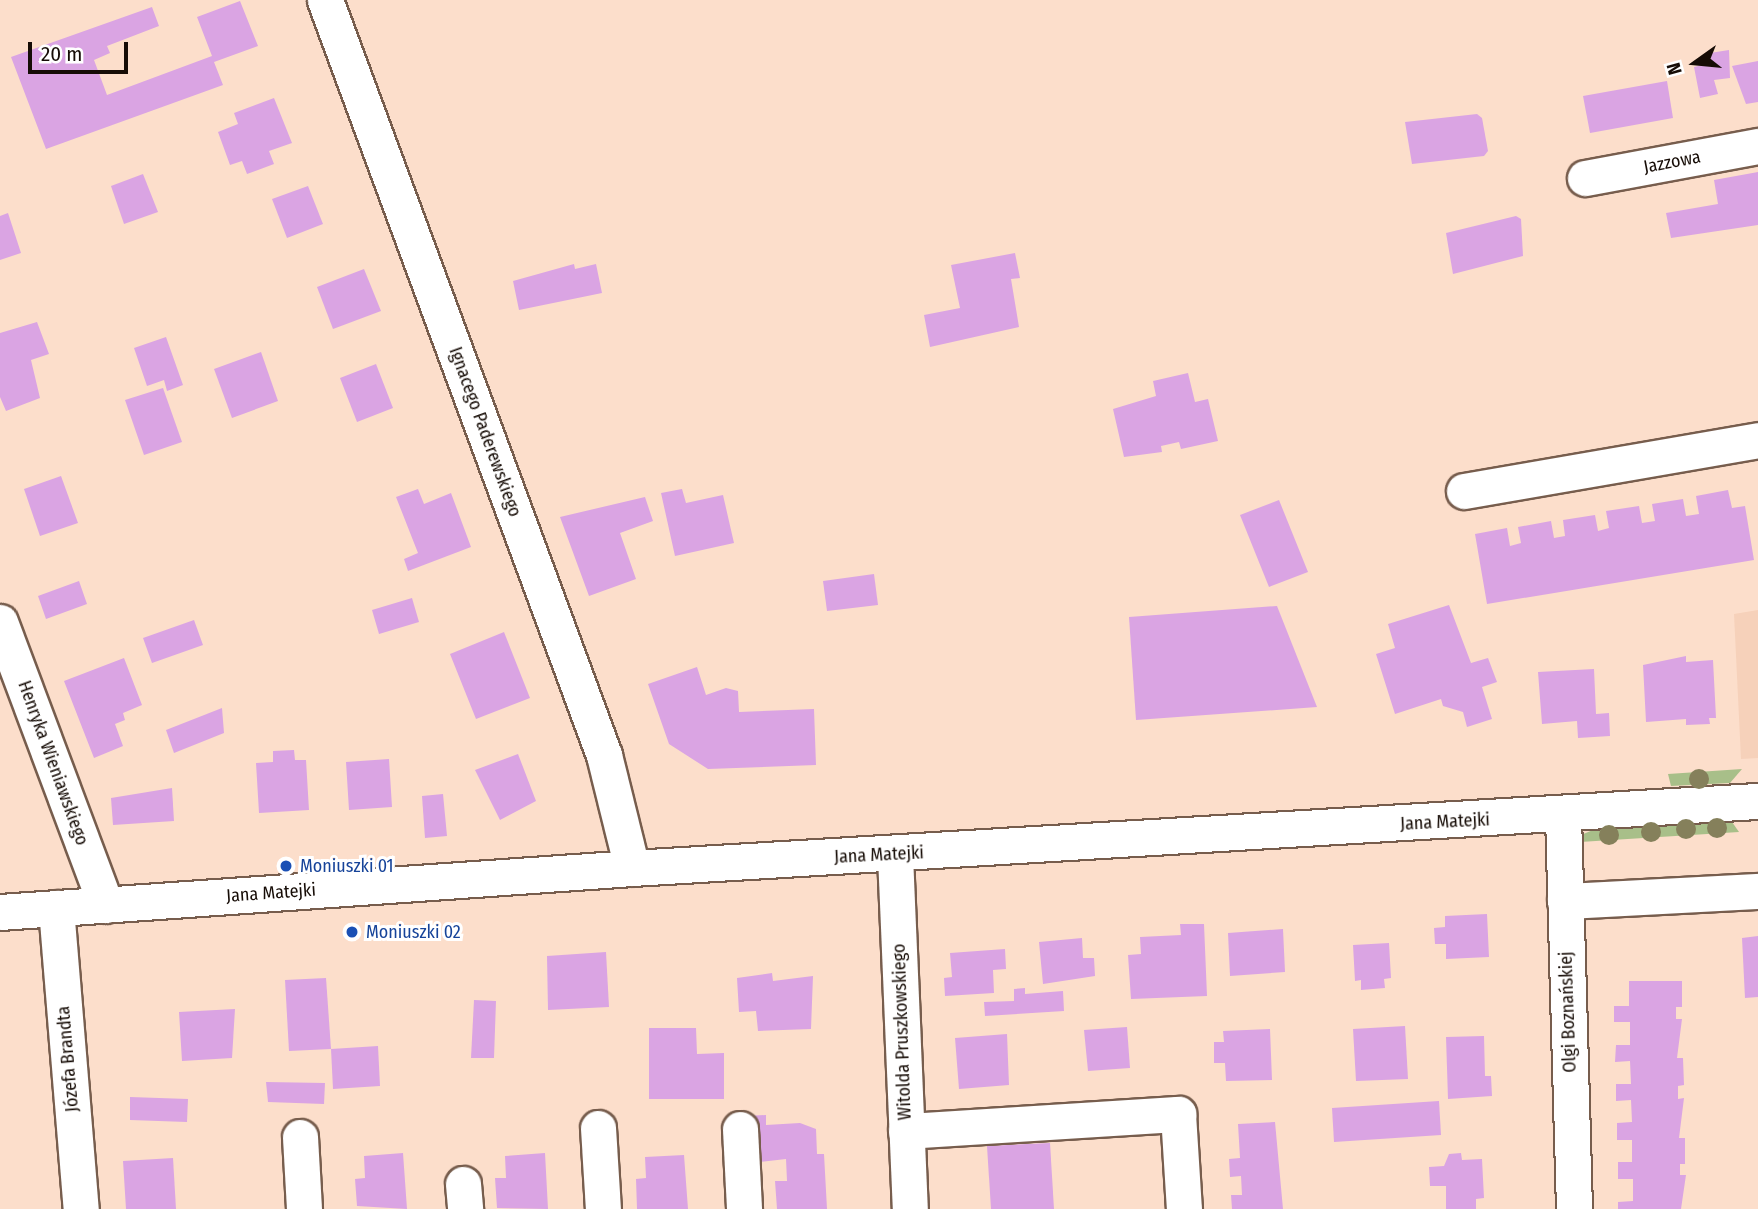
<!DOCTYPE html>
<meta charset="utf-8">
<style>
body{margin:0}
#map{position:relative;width:1758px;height:1209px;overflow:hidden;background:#fcdecb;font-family:"Fira Sans Condensed",sans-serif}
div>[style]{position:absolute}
.built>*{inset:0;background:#f6d1ba}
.green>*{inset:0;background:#a8bf89}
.building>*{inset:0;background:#daa4e3}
.roads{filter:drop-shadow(2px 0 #775d4d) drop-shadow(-2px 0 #775d4d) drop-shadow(0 2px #775d4d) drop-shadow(0 -2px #775d4d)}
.minor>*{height:35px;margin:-17.5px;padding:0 17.5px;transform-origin:17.5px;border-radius:17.5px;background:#fff}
.trees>*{width:20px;height:20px;margin:-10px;border-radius:50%;background:#85805b}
.dots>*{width:19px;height:19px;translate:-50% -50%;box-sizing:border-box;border:4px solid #fff;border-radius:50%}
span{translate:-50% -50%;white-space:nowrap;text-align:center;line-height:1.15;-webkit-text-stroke:6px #fff;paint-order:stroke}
.street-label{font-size:18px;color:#160c06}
.transit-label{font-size:18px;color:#164399}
.left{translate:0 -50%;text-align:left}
.north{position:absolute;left:1660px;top:28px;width:70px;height:70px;-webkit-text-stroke:5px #fff;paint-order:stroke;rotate:255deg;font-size:19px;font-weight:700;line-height:28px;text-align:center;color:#160c06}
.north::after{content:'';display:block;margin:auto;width:24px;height:32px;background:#160c06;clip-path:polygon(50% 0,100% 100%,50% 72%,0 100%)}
.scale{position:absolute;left:28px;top:42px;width:100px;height:32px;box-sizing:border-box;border:4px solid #160c06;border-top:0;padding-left:9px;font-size:21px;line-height:24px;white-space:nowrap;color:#160c06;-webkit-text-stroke:5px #fff;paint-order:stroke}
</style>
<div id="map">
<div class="built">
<i style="clip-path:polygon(1758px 610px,1758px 758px,1741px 759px,1734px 614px)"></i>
</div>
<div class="green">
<i style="clip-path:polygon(1742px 769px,1730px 783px,1671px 786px,1668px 774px)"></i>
<i style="clip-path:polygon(1732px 822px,1739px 832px,1580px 842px,1581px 835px,1593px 830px)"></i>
</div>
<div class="building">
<i style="clip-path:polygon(240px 1px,258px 46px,214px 62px,223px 85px,46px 149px,11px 57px,152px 7px,159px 26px,107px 46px,110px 53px,94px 60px,107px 95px,212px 56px,197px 17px)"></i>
<i style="clip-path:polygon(1729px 50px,1730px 78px,1714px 80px,1718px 94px,1700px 98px,1694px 67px,1711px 63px,1710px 53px)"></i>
<i style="clip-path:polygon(1758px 61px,1758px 102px,1746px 104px,1732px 66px)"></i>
<i style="clip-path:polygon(1667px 81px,1673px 118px,1590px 133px,1583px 96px)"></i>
<i style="clip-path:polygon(274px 98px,292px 143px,269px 151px,274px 164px,247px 174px,242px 161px,230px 165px,218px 132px,238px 124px,234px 113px)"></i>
<i style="clip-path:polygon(1477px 114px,1482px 118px,1488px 151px,1484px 156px,1412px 164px,1405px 122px)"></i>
<i style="clip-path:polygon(1758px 172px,1758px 225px,1671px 238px,1666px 213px,1718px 204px,1714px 180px)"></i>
<i style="clip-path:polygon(143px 174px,158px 212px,124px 224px,111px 186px)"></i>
<i style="clip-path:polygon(308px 186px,323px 224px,287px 238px,272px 199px)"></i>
<i style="clip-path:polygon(8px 213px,21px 253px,0 260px,0 216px)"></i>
<i style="clip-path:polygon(1516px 216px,1521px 219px,1523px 256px,1453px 274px,1446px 233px)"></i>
<i style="clip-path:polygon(1015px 253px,1020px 278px,1011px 279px,1019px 327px,930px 347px,924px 315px,960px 308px,951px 265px)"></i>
<i style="clip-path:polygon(574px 264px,575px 269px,596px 264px,602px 293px,519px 310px,513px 281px)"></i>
<i style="clip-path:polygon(364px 269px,381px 311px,333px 329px,317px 287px)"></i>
<i style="clip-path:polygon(37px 322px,49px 354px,31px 360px,40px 398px,6px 411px,0 397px,0 333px)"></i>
<i style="clip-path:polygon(166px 337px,183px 385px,167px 391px,164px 380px,147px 386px,134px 348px)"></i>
<i style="clip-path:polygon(261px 352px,278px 401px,232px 418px,214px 369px)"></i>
<i style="clip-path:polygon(376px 364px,393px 408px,357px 422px,340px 378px)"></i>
<i style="clip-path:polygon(1188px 373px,1195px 402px,1208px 399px,1218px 441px,1181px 449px,1179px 442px,1161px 446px,1162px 452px,1124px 457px,1113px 409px,1156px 396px,1153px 381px)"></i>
<i style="clip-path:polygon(163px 388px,182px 442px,144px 455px,125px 400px)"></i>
<i style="clip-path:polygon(61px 476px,78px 523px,40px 536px,24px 489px)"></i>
<i style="clip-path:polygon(418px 489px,424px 504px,451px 493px,471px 547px,408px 571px,404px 559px,418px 553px,396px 497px)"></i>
<i style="clip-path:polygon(682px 489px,686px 503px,723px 495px,734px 543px,675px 556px,661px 493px)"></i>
<i style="clip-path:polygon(1728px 490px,1732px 508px,1745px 506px,1754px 560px,1487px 604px,1475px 534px,1507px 528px,1510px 546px,1521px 543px,1518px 527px,1551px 521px,1554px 538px,1565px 536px,1563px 520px,1595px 515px,1598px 531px,1609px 528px,1606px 511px,1639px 506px,1642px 523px,1655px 521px,1652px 504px,1683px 499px,1686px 516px,1699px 514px,1696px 496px)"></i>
<i style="clip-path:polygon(645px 497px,653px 521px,620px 533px,636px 579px,589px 596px,560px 517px)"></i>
<i style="clip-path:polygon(1279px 500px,1308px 572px,1269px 587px,1240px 515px)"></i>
<i style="clip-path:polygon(874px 574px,878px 605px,827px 611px,823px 581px)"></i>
<i style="clip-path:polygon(79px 581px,87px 604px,46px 619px,38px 596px)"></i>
<i style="clip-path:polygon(412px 598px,419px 622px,379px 634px,372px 610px)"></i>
<i style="clip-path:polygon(1449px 605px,1471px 663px,1488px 658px,1497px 682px,1482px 687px,1492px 719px,1467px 727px,1463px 712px,1443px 706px,1441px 699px,1395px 714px,1376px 654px,1395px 648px,1388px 624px)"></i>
<i style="clip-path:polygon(1277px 606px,1317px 707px,1136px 720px,1129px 617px)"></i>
<i style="clip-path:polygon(194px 620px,203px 645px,152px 663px,143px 638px)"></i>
<i style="clip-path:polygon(504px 632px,530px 698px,476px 719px,450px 654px)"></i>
<i style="clip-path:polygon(1686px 656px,1686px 662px,1713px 660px,1716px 718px,1709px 718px,1710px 724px,1686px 725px,1686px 719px,1646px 722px,1643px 665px)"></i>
<i style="clip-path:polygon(124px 658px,142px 705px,123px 713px,125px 720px,115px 724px,123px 746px,94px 758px,64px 681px)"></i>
<i style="clip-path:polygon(697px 667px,706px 695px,726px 688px,738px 691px,739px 712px,814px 709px,816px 765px,708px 769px,669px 744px,648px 684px)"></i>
<i style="clip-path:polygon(1594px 669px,1596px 714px,1609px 713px,1610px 736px,1578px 738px,1577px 721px,1542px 724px,1538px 672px)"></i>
<i style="clip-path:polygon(222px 708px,224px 733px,174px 753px,166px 730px)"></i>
<i style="clip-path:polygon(294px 750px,295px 760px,306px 760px,309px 810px,259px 813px,256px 763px,273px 762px,273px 751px)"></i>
<i style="clip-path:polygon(518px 754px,536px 801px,500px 820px,475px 770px)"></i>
<i style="clip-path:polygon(389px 759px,392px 807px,349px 810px,346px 762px)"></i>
<i style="clip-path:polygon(172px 788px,174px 821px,113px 825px,111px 798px)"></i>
<i style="clip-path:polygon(443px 794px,447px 836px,425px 838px,422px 796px)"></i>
<i style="clip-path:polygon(1487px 914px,1489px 957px,1446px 959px,1446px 944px,1435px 944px,1434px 928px,1445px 927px,1445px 916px)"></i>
<i style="clip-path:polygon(1180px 924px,1204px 924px,1207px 996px,1131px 999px,1128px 955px,1141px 954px,1140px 937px,1181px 935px)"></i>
<i style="clip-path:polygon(1283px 929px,1285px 972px,1230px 976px,1228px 933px)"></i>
<i style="clip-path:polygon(1758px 936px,1758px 997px,1745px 998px,1742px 938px)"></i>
<i style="clip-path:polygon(1082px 938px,1083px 958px,1094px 958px,1095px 976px,1043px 984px,1039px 942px)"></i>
<i style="clip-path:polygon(1389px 943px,1391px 978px,1384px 979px,1385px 988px,1361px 990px,1361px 980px,1355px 981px,1353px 945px)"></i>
<i style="clip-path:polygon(1005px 949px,1006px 969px,993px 970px,994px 993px,945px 996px,944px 978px,952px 977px,950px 953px)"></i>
<i style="clip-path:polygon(606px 952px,609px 1007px,548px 1010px,547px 956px)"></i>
<i style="clip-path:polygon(772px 973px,773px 981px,813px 976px,811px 1029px,758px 1031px,756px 1011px,739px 1012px,737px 978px)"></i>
<i style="clip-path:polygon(326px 978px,331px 1049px,289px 1051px,285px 980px)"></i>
<i style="clip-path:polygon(1629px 981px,1682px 981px,1682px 1007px,1676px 1007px,1676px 1019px,1682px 1019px,1677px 1058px,1683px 1058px,1684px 1085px,1678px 1086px,1678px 1099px,1684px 1098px,1679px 1138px,1685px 1138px,1685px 1164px,1680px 1164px,1680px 1175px,1686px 1175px,1681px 1209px,1618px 1209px,1618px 1202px,1633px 1201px,1633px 1179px,1618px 1179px,1618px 1162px,1632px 1162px,1632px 1140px,1617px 1140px,1617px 1123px,1632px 1122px,1631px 1100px,1616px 1101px,1616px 1084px,1631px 1084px,1630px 1061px,1615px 1062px,1616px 1045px,1630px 1045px,1630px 1022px,1614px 1022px,1614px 1006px,1629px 1006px)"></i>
<i style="clip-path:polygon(1025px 988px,1025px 994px,1063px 991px,1064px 1011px,985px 1016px,984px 1002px,1014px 1001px,1014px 989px)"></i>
<i style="clip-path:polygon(474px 1000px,496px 1001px,494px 1058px,471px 1058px)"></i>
<i style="clip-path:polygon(235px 1009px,232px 1058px,182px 1061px,179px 1012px)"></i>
<i style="clip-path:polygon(1405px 1026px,1408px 1079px,1356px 1081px,1353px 1029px)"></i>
<i style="clip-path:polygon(1127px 1027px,1130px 1068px,1088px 1071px,1084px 1030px)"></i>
<i style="clip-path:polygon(649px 1028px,696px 1028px,697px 1054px,724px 1053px,724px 1099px,649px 1099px)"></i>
<i style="clip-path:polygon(1270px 1029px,1272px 1080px,1226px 1081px,1225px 1063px,1214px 1063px,1214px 1042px,1224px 1042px,1223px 1031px)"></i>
<i style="clip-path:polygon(1007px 1034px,1009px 1085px,959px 1089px,955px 1038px)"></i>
<i style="clip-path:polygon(1484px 1036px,1485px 1076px,1491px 1076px,1492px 1096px,1448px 1099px,1446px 1037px)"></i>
<i style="clip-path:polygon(378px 1046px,380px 1086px,333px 1089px,331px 1049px)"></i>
<i style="clip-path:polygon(266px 1082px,325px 1083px,324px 1104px,268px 1102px)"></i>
<i style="clip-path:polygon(130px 1097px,188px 1099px,187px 1122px,130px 1120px)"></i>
<i style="clip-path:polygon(1439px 1101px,1441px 1135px,1334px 1142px,1332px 1108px)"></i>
<i style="clip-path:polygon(766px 1115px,766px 1125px,800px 1123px,816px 1129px,817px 1154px,824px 1154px,827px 1209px,777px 1209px,775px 1181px,787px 1181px,786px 1159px,750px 1163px,747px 1116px)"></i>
<i style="clip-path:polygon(1275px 1122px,1283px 1209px,1232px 1209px,1231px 1195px,1242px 1195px,1241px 1176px,1230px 1177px,1229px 1159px,1240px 1158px,1238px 1124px)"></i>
<i style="clip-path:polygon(1050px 1143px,1054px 1209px,991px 1209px,987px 1146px)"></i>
<i style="clip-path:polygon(403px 1153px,407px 1209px,357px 1206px,355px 1179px,365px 1178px,364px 1156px)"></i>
<i style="clip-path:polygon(545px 1153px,548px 1209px,497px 1208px,495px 1178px,506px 1178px,505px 1156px)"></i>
<i style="clip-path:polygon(1461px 1153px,1462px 1160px,1482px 1159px,1484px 1198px,1476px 1199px,1476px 1209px,1446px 1209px,1446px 1186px,1430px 1186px,1429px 1167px,1444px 1166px,1449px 1154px)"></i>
<i style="clip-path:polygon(684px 1155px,688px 1209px,637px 1209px,636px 1179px,646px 1178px,645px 1157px)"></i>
<i style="clip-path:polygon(173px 1158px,176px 1209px,126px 1209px,123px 1161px)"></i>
</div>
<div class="roads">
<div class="minor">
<i style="left:325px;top:0;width:805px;rotate:69.72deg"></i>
<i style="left:604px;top:755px;width:116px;rotate:76.1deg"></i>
<i style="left:1585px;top:178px;width:176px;rotate:-10.5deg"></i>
<i style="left:1464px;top:491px;width:298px;rotate:-9.8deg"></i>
<i style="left:0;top:622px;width:302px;rotate:69.5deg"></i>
<i style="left:1563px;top:815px;width:394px;rotate:88.4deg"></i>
<i style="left:895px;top:855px;width:354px;rotate:87.6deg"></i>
<i style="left:1565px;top:901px;width:193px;rotate:-3deg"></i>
<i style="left:56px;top:908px;width:302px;rotate:85.3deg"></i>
<i style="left:0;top:912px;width:634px;rotate:-3.98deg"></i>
<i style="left:632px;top:868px;width:1128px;rotate:-3.41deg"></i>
<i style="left:598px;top:1128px;width:81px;rotate:86.5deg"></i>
<i style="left:740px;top:1129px;width:80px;rotate:87.1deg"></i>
<i style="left:906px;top:1131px;width:273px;rotate:-3.6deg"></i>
<i style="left:1178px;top:1114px;width:95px;rotate:86.4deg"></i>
<i style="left:300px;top:1137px;width:72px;rotate:86.8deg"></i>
<i style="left:463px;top:1184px;width:25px;rotate:85deg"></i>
</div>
</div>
<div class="trees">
<i style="left:1699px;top:779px"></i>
<i style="left:1717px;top:828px"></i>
<i style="left:1686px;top:829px"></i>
<i style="left:1651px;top:832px"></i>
<i style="left:1609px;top:835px"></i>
</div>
<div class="dots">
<i style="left:286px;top:866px;background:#1a4fb4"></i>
<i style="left:352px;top:932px;background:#1a4fb4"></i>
</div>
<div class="street-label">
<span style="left:1672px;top:162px;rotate:-11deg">Jazzowa</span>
<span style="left:485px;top:432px;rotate:70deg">Ignacego Paderewskiego</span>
<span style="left:53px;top:763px;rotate:70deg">Henryka Wieniawskiego</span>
<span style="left:1445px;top:822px;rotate:-3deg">Jana Matejki</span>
<span style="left:879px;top:855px;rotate:-3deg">Jana Matejki</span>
<span style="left:271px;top:893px;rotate:-4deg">Jana Matejki</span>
<span style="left:1568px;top:1012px;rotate:-92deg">Olgi Boznańskiej</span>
<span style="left:902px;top:1032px;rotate:-92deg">Witolda Pruszkowskiego</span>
<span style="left:68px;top:1059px;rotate:-95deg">Józefa Brandta</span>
</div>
<div class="transit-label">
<span class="left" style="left:300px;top:866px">Moniuszki 01</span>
<span class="left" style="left:366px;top:932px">Moniuszki 02</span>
</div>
<div class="north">N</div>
<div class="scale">20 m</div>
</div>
